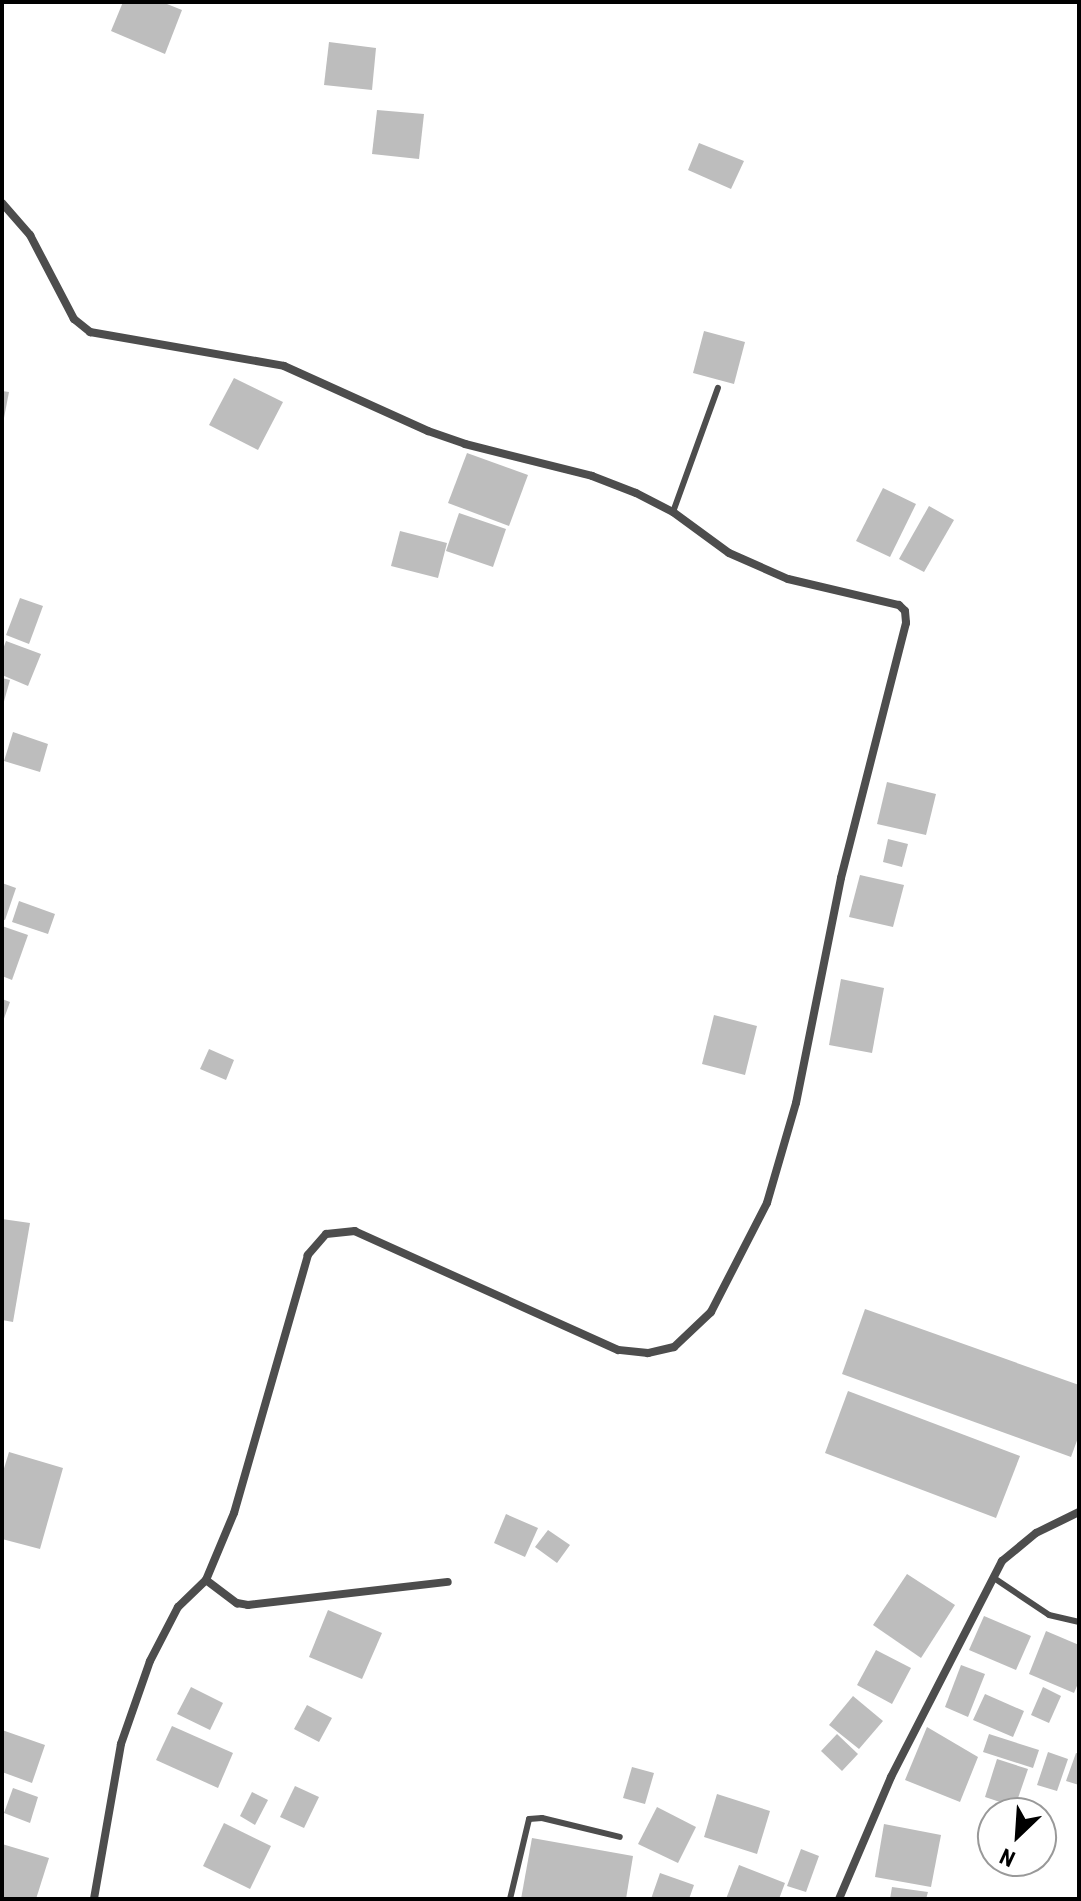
<!DOCTYPE html>
<style>
body{margin:0}
#map{position:relative;width:1081px;height:1901px;overflow:hidden;background:#fff;font-family:"Roboto Condensed",sans-serif}
div>[style]{position:absolute}
.building>*{inset:0;background:#bdbdbd}
.service>*{height:6px;margin:-3px;padding:0 3px;transform-origin:3px;border-radius:3px;background:#4d4d4d}
.minor>*{height:8px;margin:-4px;padding:0 4px;transform-origin:4px;border-radius:4px;background:#4d4d4d}
span{translate:-50% -50%;white-space:nowrap;text-align:center;line-height:1.15;-webkit-text-stroke:6px #fff;paint-order:stroke}
.frame{position:absolute;inset:0;border:4px solid #000;pointer-events:none}
.north{position:absolute;left:977px;top:1797px;width:80px;height:80px;box-sizing:border-box;background:#fff;border:2px solid #999;border-radius:50%;rotate:205deg;font-size:22px;font-weight:700;line-height:32px;text-align:center;color:#000}
.north::after{content:'';display:block;margin:auto;width:28px;height:36px;background:#000;clip-path:polygon(50% 0,100% 100%,50% 72%,0 100%)}
</style>
<div id="map">
<div class="building">
<i style="clip-path:polygon(123px 2px,162px 2px,182px 10px,165px 54px,111px 31px)"></i>
<i style="clip-path:polygon(329px 42px,376px 48px,372px 90px,324px 85px)"></i>
<i style="clip-path:polygon(377px 110px,424px 114px,419px 159px,372px 154px)"></i>
<i style="clip-path:polygon(699px 143px,744px 161px,731px 189px,688px 170px)"></i>
<i style="clip-path:polygon(704px 331px,745px 342px,734px 384px,693px 373px)"></i>
<i style="clip-path:polygon(234px 378px,283px 402px,258px 450px,209px 425px)"></i>
<i style="clip-path:polygon(2px 391px,9px 392px,3px 423px,2px 423px)"></i>
<i style="clip-path:polygon(467px 453px,528px 475px,509px 526px,448px 503px)"></i>
<i style="clip-path:polygon(883px 488px,916px 504px,890px 557px,856px 541px)"></i>
<i style="clip-path:polygon(929px 506px,954px 520px,924px 572px,899px 559px)"></i>
<i style="clip-path:polygon(459px 513px,506px 529px,493px 567px,446px 551px)"></i>
<i style="clip-path:polygon(400px 531px,447px 543px,438px 578px,391px 566px)"></i>
<i style="clip-path:polygon(20px 598px,43px 606px,29px 644px,6px 635px)"></i>
<i style="clip-path:polygon(6px 641px,41px 654px,28px 686px,2px 675px,2px 652px)"></i>
<i style="clip-path:polygon(2px 678px,10px 680px,3px 705px,2px 704px)"></i>
<i style="clip-path:polygon(13px 732px,48px 744px,40px 772px,4px 761px)"></i>
<i style="clip-path:polygon(887px 782px,936px 794px,926px 835px,877px 824px)"></i>
<i style="clip-path:polygon(888px 839px,908px 844px,902px 867px,883px 862px)"></i>
<i style="clip-path:polygon(860px 875px,904px 885px,893px 927px,849px 917px)"></i>
<i style="clip-path:polygon(2px 883px,16px 888px,5px 920px,2px 919px)"></i>
<i style="clip-path:polygon(19px 901px,55px 914px,48px 934px,12px 922px)"></i>
<i style="clip-path:polygon(2px 926px,28px 935px,12px 980px,2px 976px)"></i>
<i style="clip-path:polygon(841px 979px,884px 988px,872px 1053px,829px 1045px)"></i>
<i style="clip-path:polygon(2px 999px,10px 1002px,2px 1024px)"></i>
<i style="clip-path:polygon(714px 1015px,757px 1026px,745px 1075px,702px 1064px)"></i>
<i style="clip-path:polygon(209px 1049px,234px 1060px,226px 1080px,200px 1069px)"></i>
<i style="clip-path:polygon(2px 1219px,30px 1223px,13px 1322px,2px 1320px)"></i>
<i style="clip-path:polygon(865px 1309px,1079px 1385px,1079px 1435px,1071px 1457px,842px 1374px)"></i>
<i style="clip-path:polygon(848px 1391px,1020px 1456px,996px 1518px,825px 1453px)"></i>
<i style="clip-path:polygon(9px 1452px,63px 1468px,40px 1549px,2px 1539px,2px 1475px)"></i>
<i style="clip-path:polygon(506px 1514px,538px 1528px,525px 1557px,494px 1543px)"></i>
<i style="clip-path:polygon(548px 1530px,570px 1545px,557px 1563px,535px 1547px)"></i>
<i style="clip-path:polygon(907px 1574px,955px 1605px,921px 1658px,873px 1625px)"></i>
<i style="clip-path:polygon(328px 1610px,382px 1633px,362px 1679px,309px 1657px)"></i>
<i style="clip-path:polygon(984px 1616px,1031px 1636px,1016px 1670px,969px 1650px)"></i>
<i style="clip-path:polygon(1046px 1631px,1079px 1645px,1079px 1681px,1074px 1693px,1029px 1674px)"></i>
<i style="clip-path:polygon(876px 1650px,911px 1668px,892px 1704px,857px 1685px)"></i>
<i style="clip-path:polygon(961px 1665px,985px 1674px,968px 1717px,945px 1707px)"></i>
<i style="clip-path:polygon(191px 1687px,223px 1703px,210px 1730px,177px 1714px)"></i>
<i style="clip-path:polygon(1043px 1687px,1061px 1696px,1049px 1723px,1031px 1715px)"></i>
<i style="clip-path:polygon(985px 1694px,1024px 1711px,1013px 1737px,973px 1720px)"></i>
<i style="clip-path:polygon(853px 1696px,883px 1721px,859px 1749px,829px 1725px)"></i>
<i style="clip-path:polygon(307px 1705px,332px 1718px,319px 1742px,294px 1729px)"></i>
<i style="clip-path:polygon(172px 1726px,233px 1753px,218px 1788px,156px 1760px)"></i>
<i style="clip-path:polygon(927px 1727px,978px 1757px,960px 1802px,905px 1780px)"></i>
<i style="clip-path:polygon(2px 1730px,45px 1745px,32px 1783px,2px 1772px)"></i>
<i style="clip-path:polygon(837px 1734px,858px 1754px,842px 1771px,821px 1751px)"></i>
<i style="clip-path:polygon(989px 1734px,1039px 1750px,1033px 1768px,983px 1752px)"></i>
<i style="clip-path:polygon(1048px 1752px,1068px 1759px,1057px 1791px,1037px 1785px)"></i>
<i style="clip-path:polygon(1076px 1753px,1079px 1754px,1079px 1785px,1066px 1781px)"></i>
<i style="clip-path:polygon(997px 1759px,1028px 1769px,1015px 1807px,985px 1797px)"></i>
<i style="clip-path:polygon(632px 1767px,654px 1773px,645px 1804px,623px 1798px)"></i>
<i style="clip-path:polygon(295px 1786px,319px 1797px,304px 1828px,280px 1817px)"></i>
<i style="clip-path:polygon(13px 1788px,38px 1797px,30px 1823px,4px 1813px)"></i>
<i style="clip-path:polygon(252px 1792px,268px 1800px,255px 1825px,240px 1816px)"></i>
<i style="clip-path:polygon(717px 1794px,770px 1811px,757px 1854px,704px 1837px)"></i>
<i style="clip-path:polygon(657px 1807px,696px 1827px,678px 1863px,638px 1844px)"></i>
<i style="clip-path:polygon(224px 1823px,271px 1846px,250px 1889px,203px 1866px)"></i>
<i style="clip-path:polygon(884px 1824px,941px 1835px,931px 1887px,875px 1877px)"></i>
<i style="clip-path:polygon(532px 1838px,633px 1856px,626px 1899px,521px 1899px)"></i>
<i style="clip-path:polygon(2px 1844px,49px 1858px,36px 1899px,2px 1899px)"></i>
<i style="clip-path:polygon(801px 1849px,819px 1856px,806px 1892px,787px 1886px)"></i>
<i style="clip-path:polygon(739px 1865px,785px 1883px,779px 1899px,726px 1899px)"></i>
<i style="clip-path:polygon(660px 1873px,694px 1885px,689px 1899px,651px 1899px)"></i>
<i style="clip-path:polygon(892px 1887px,928px 1892px,926px 1899px,890px 1899px)"></i>
</div>
<div class="service">
<i style="left:673px;top:512px;width:132px;rotate:-70.1deg"></i>
<i style="left:994px;top:1578px;width:66px;rotate:33.9deg"></i>
<i style="left:1049px;top:1615px;width:31px;rotate:13deg"></i>
<i style="left:510px;top:1899px;width:82px;rotate:-76.6deg"></i>
<i style="left:529px;top:1819px;width:13px;rotate:-4deg"></i>
<i style="left:542px;top:1818px;width:80px;rotate:13.7deg"></i>
</div>
<div class="minor">
<i style="left:2px;top:203px;width:43px;rotate:48.8deg"></i>
<i style="left:30px;top:235px;width:95px;rotate:62.4deg"></i>
<i style="left:74px;top:319px;width:21px;rotate:39deg"></i>
<i style="left:90px;top:332px;width:197px;rotate:9.9deg"></i>
<i style="left:284px;top:366px;width:158px;rotate:24.3deg"></i>
<i style="left:428px;top:431px;width:39px;rotate:19deg"></i>
<i style="left:465px;top:444px;width:131px;rotate:14.1deg"></i>
<i style="left:592px;top:476px;width:47px;rotate:21.1deg"></i>
<i style="left:636px;top:493px;width:42px;rotate:27.2deg"></i>
<i style="left:673px;top:512px;width:69px;rotate:36.2deg"></i>
<i style="left:729px;top:553px;width:64px;rotate:23.8deg"></i>
<i style="left:788px;top:579px;width:114px;rotate:13.2deg"></i>
<i style="left:899px;top:605px;width:8px;rotate:45deg"></i>
<i style="left:905px;top:611px;width:12px;rotate:85deg"></i>
<i style="left:906px;top:623px;width:263px;rotate:104.3deg"></i>
<i style="left:841px;top:878px;width:229px;rotate:101.3deg"></i>
<i style="left:796px;top:1103px;width:104px;rotate:106.2deg"></i>
<i style="left:767px;top:1203px;width:123px;rotate:117.2deg"></i>
<i style="left:711px;top:1312px;width:51px;rotate:136.6deg"></i>
<i style="left:674px;top:1347px;width:27px;rotate:167deg"></i>
<i style="left:648px;top:1353px;width:30px;rotate:-174deg"></i>
<i style="left:618px;top:1350px;width:289px;rotate:-155.7deg"></i>
<i style="left:355px;top:1231px;width:29px;rotate:174deg"></i>
<i style="left:326px;top:1234px;width:28px;rotate:131deg"></i>
<i style="left:308px;top:1255px;width:268px;rotate:106deg"></i>
<i style="left:234px;top:1513px;width:73px;rotate:112.7deg"></i>
<i style="left:206px;top:1580px;width:39px;rotate:136deg"></i>
<i style="left:178px;top:1607px;width:61px;rotate:117.4deg"></i>
<i style="left:150px;top:1661px;width:88px;rotate:109.3deg"></i>
<i style="left:121px;top:1744px;width:157px;rotate:99.9deg"></i>
<i style="left:206px;top:1580px;width:39px;rotate:37deg"></i>
<i style="left:237px;top:1603px;width:11px;rotate:10deg"></i>
<i style="left:248px;top:1605px;width:201px;rotate:-6.6deg"></i>
<i style="left:839px;top:1899px;width:133px;rotate:-66.9deg"></i>
<i style="left:891px;top:1777px;width:243px;rotate:-62.8deg"></i>
<i style="left:1002px;top:1561px;width:44px;rotate:-39.5deg"></i>
<i style="left:1036px;top:1533px;width:48px;rotate:-26deg"></i>
</div>
<div class="frame"></div>
<div class="north">N</div>
</div>
